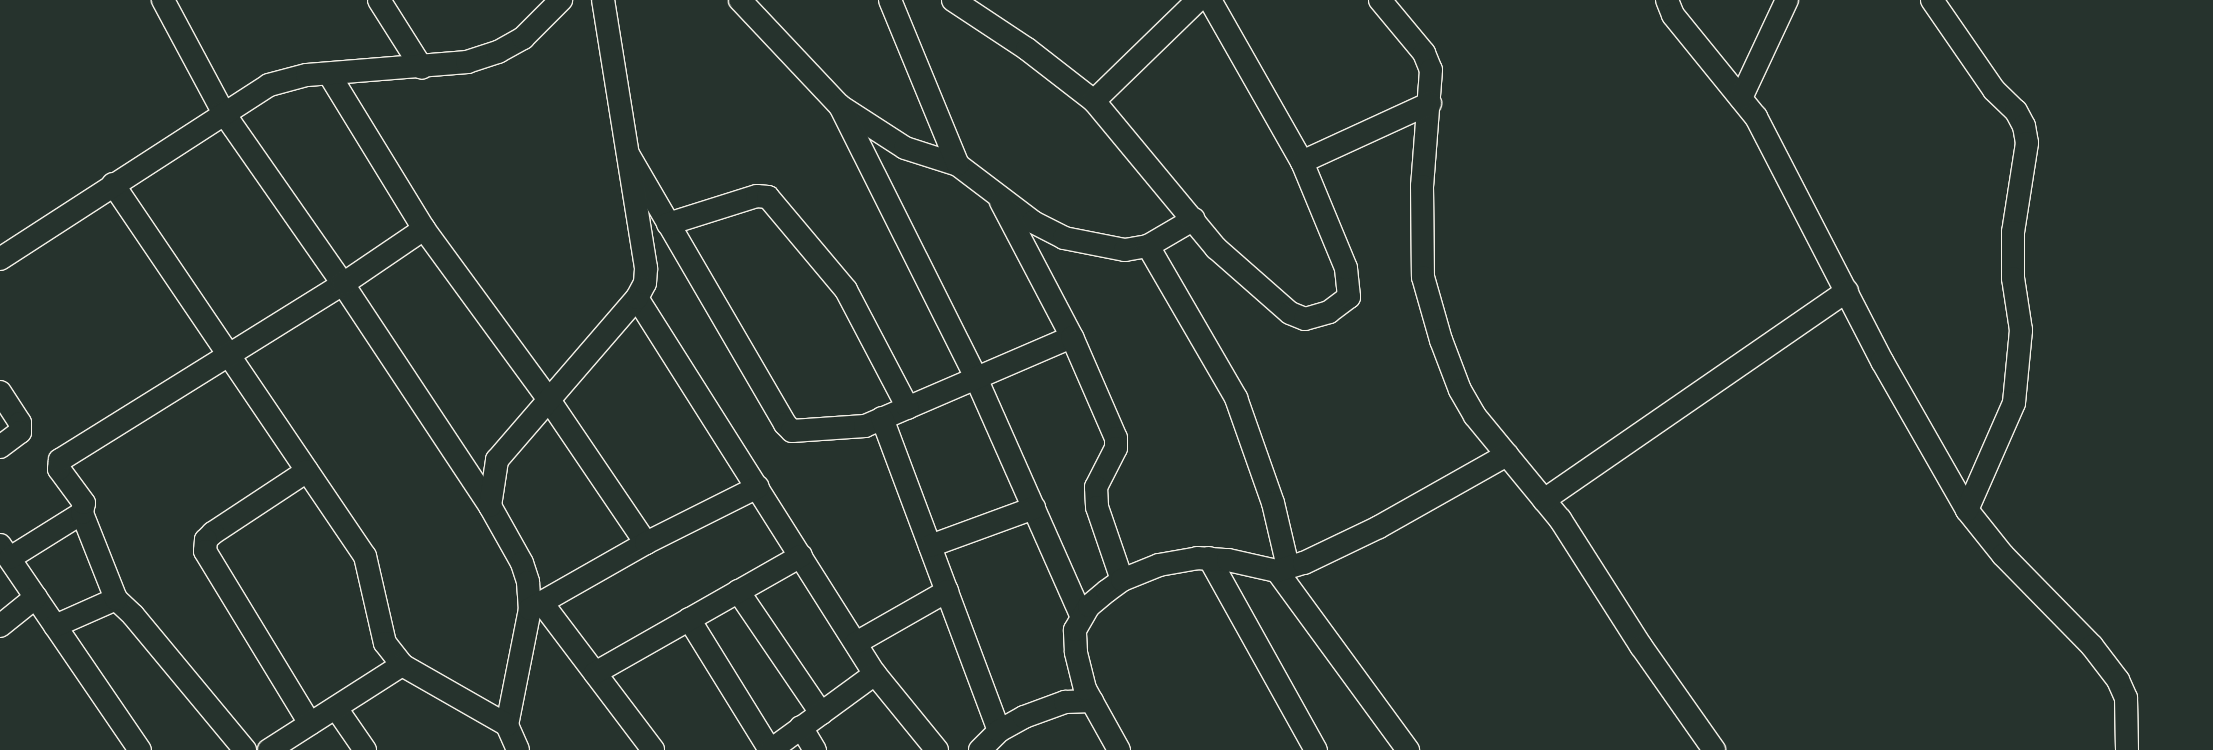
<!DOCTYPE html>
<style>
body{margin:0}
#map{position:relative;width:2213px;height:750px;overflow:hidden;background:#26332d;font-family:Dekko,sans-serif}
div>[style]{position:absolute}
.roads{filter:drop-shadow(1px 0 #f4f1e8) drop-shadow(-1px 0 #f4f1e8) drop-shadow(0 1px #f4f1e8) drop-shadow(0 -1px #f4f1e8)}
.minor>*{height:22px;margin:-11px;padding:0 11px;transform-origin:11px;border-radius:11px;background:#26332d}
span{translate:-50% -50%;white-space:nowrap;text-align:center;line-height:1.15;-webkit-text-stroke:4px #26332d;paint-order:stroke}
</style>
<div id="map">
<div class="roads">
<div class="minor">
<i style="left:163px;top:0;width:127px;rotate:61.8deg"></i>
<i style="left:223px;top:112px;width:210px;rotate:55.1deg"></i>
<i style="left:343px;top:284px;width:266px;rotate:56.5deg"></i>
<i style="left:490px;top:506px;width:65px;rotate:60.7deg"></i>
<i style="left:522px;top:563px;width:20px;rotate:72deg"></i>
<i style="left:528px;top:582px;width:27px;rotate:86deg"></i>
<i style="left:530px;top:609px;width:118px;rotate:101.2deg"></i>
<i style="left:507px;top:725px;width:27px;rotate:66deg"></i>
<i style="left:379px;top:0;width:80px;rotate:57.7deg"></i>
<i style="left:740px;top:0;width:146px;rotate:46.7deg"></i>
<i style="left:840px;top:106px;width:77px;rotate:32.9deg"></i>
<i style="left:905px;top:148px;width:56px;rotate:17.8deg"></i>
<i style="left:958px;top:165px;width:94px;rotate:37.2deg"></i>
<i style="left:1033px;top:222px;width:35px;rotate:27deg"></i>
<i style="left:1064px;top:238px;width:62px;rotate:11.1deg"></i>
<i style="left:1125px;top:250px;width:23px;rotate:-10deg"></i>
<i style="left:1148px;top:246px;width:53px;rotate:-30.4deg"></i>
<i style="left:890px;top:0;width:178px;rotate:67.6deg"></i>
<i style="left:953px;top:0;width:89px;rotate:33.5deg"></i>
<i style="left:1027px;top:49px;width:85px;rotate:37.8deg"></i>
<i style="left:1094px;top:101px;width:191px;rotate:50.3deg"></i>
<i style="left:1216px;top:248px;width:98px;rotate:41.3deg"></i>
<i style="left:1290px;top:313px;width:16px;rotate:22deg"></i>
<i style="left:1305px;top:319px;width:25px;rotate:-16deg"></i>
<i style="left:1329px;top:312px;width:25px;rotate:-37deg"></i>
<i style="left:1349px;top:297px;width:29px;rotate:-96deg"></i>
<i style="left:1346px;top:268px;width:115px;rotate:-112.5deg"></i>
<i style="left:1302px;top:162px;width:186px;rotate:-119.6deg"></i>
<i style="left:1380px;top:0;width:69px;rotate:50.3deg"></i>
<i style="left:1424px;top:53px;width:18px;rotate:68deg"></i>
<i style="left:1431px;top:70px;width:116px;rotate:94.4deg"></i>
<i style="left:1422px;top:186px;width:91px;rotate:89.4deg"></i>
<i style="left:1423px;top:277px;width:66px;rotate:74.1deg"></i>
<i style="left:1441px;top:340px;width:53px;rotate:69.2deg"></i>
<i style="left:1460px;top:390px;width:30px;rotate:60deg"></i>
<i style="left:1475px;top:416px;width:134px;rotate:50.5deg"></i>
<i style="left:1560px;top:519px;width:151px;rotate:57.5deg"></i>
<i style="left:1641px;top:646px;width:127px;rotate:54.9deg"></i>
<i style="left:1667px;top:0;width:16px;rotate:68deg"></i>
<i style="left:1673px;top:15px;width:132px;rotate:50.9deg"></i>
<i style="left:1756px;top:117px;width:275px;rotate:62.7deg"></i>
<i style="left:1882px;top:361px;width:172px;rotate:60.3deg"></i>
<i style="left:1967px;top:510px;width:58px;rotate:51.3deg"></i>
<i style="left:2003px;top:555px;width:127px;rotate:45.6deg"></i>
<i style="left:2092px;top:646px;width:43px;rotate:52.6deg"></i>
<i style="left:2118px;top:680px;width:20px;rotate:66deg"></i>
<i style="left:2126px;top:698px;width:52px;rotate:88.9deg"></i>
<i style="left:1932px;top:0;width:109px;rotate:55.4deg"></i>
<i style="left:1994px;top:90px;width:30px;rotate:44deg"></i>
<i style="left:2016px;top:111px;width:17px;rotate:62deg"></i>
<i style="left:2024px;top:126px;width:17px;rotate:80deg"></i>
<i style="left:2027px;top:143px;width:90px;rotate:98.9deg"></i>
<i style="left:2013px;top:232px;width:46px;rotate:90deg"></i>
<i style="left:2013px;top:278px;width:53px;rotate:81.3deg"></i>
<i style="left:2021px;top:330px;width:73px;rotate:95.5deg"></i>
<i style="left:2014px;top:403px;width:117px;rotate:113.7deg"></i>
<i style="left:329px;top:74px;width:182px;rotate:58.5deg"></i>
<i style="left:424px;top:229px;width:212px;rotate:53.8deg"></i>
<i style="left:549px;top:400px;width:173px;rotate:55.9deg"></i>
<i style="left:1741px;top:98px;width:108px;rotate:-64.9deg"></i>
<i style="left:1094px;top:101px;width:145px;rotate:-44.2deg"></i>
<i style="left:840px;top:106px;width:304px;rotate:63.4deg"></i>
<i style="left:976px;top:378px;width:261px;rotate:66.1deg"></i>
<i style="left:628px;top:154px;width:312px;rotate:59.8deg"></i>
<i style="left:785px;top:424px;width:10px;rotate:45deg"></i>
<i style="left:792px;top:431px;width:73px;rotate:-3.9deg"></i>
<i style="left:865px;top:426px;width:225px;rotate:-23.3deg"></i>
<i style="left:1302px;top:162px;width:141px;rotate:-24.7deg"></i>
<i style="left:113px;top:184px;width:449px;rotate:55.9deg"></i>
<i style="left:365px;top:556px;width:89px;rotate:77.1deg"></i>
<i style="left:385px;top:643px;width:28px;rotate:52deg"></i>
<i style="left:402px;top:665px;width:121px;rotate:29.7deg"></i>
<i style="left:1001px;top:202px;width:153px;rotate:62.3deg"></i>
<i style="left:1072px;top:337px;width:110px;rotate:66.5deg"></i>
<i style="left:1116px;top:438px;width:10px;rotate:90deg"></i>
<i style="left:1116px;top:448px;width:44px;rotate:117.1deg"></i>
<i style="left:1096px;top:487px;width:20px;rotate:87deg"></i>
<i style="left:1097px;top:507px;width:77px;rotate:71.1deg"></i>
<i style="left:668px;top:224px;width:93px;rotate:-17.5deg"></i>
<i style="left:757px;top:196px;width:11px;rotate:5deg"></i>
<i style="left:768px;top:197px;width:121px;rotate:50deg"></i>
<i style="left:846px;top:290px;width:133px;rotate:62.3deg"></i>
<i style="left:1148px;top:246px;width:176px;rotate:59.9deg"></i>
<i style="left:1236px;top:398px;width:111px;rotate:70.6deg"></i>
<i style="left:1273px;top:503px;width:66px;rotate:76.8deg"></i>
<i style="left:0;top:259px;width:320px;rotate:-32.9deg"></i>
<i style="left:269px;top:85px;width:39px;rotate:-15deg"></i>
<i style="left:307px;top:75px;width:161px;rotate:-4.6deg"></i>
<i style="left:467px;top:62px;width:33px;rotate:-18deg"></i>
<i style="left:498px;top:52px;width:29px;rotate:-29deg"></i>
<i style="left:523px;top:38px;width:54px;rotate:-45deg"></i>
<i style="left:637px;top:298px;width:445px;rotate:57.7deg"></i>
<i style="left:875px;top:674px;width:98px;rotate:50.8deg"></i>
<i style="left:0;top:392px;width:37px;rotate:57deg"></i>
<i style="left:20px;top:423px;width:9px;rotate:90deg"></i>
<i style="left:20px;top:432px;width:25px;rotate:143deg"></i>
<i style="left:882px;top:418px;width:334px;rotate:69.5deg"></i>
<i style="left:307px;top:471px;width:113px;rotate:146.6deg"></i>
<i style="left:213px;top:533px;width:10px;rotate:135deg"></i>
<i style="left:206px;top:540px;width:11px;rotate:95deg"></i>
<i style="left:205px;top:551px;width:202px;rotate:58.7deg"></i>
<i style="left:1544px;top:500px;width:368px;rotate:-34.6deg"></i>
<i style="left:490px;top:506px;width:47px;rotate:-81.3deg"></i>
<i style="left:497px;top:460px;width:214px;rotate:-49.2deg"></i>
<i style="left:637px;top:298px;width:17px;rotate:-62deg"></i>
<i style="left:645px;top:283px;width:15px;rotate:-86deg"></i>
<i style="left:646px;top:268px;width:271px;rotate:-99.1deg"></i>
<i style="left:0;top:545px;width:248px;rotate:55.7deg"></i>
<i style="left:930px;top:546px;width:111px;rotate:-20.1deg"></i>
<i style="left:10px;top:558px;width:85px;rotate:-32deg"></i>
<i style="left:1209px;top:558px;width:220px;rotate:60.9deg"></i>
<i style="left:1277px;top:571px;width:222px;rotate:53.8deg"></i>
<i style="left:738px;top:591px;width:148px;rotate:55.8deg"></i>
<i style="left:542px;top:603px;width:184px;rotate:52.9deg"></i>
<i style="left:530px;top:609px;width:133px;rotate:-29.6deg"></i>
<i style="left:646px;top:543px;width:125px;rotate:-26.6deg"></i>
<i style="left:689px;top:619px;width:154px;rotate:58.3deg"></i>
<i style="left:0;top:626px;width:46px;rotate:-38.9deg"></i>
<i style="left:55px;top:626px;width:67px;rotate:-23.9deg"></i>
<i style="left:856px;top:643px;width:105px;rotate:-29.7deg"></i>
<i style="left:595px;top:673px;width:237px;rotate:-29.6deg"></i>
<i style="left:336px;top:708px;width:51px;rotate:55.4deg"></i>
<i style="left:801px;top:727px;width:27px;rotate:59deg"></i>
<i style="left:245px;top:750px;width:175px;rotate:-129.7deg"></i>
<i style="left:133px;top:615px;width:23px;rotate:-137deg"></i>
<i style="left:116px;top:599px;width:92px;rotate:-111.6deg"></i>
<i style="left:82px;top:513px;width:10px;rotate:-79deg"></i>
<i style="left:84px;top:503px;width:42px;rotate:-126.3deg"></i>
<i style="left:59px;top:469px;width:9px;rotate:-84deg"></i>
<i style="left:60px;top:460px;width:333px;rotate:-31.9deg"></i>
<i style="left:343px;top:284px;width:98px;rotate:-34.2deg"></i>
<i style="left:269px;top:750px;width:158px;rotate:-32.6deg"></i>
<i style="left:771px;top:750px;width:129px;rotate:-36.2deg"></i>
<i style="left:980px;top:750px;width:27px;rotate:-45deg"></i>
<i style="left:999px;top:731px;width:29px;rotate:-29deg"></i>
<i style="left:1024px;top:717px;width:44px;rotate:-20.1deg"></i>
<i style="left:1065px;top:702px;width:27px;rotate:-2deg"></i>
<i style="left:1119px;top:750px;width:70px;rotate:-119.1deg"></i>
<i style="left:1085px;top:689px;width:38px;rotate:-104deg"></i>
<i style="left:1076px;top:652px;width:22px;rotate:-93deg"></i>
<i style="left:1075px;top:630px;width:28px;rotate:-60deg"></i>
<i style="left:1089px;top:606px;width:23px;rotate:-40deg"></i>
<i style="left:1107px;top:591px;width:19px;rotate:-36deg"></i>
<i style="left:1122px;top:580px;width:40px;rotate:-22deg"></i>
<i style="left:1159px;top:565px;width:39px;rotate:-10deg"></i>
<i style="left:1197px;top:558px;width:31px;rotate:4deg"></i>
<i style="left:1228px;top:560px;width:50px;rotate:12.7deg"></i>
<i style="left:1277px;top:571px;width:28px;rotate:-17deg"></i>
<i style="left:1304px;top:563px;width:83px;rotate:-25.6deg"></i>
<i style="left:1379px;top:527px;width:147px;rotate:-29.4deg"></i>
</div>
</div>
</div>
